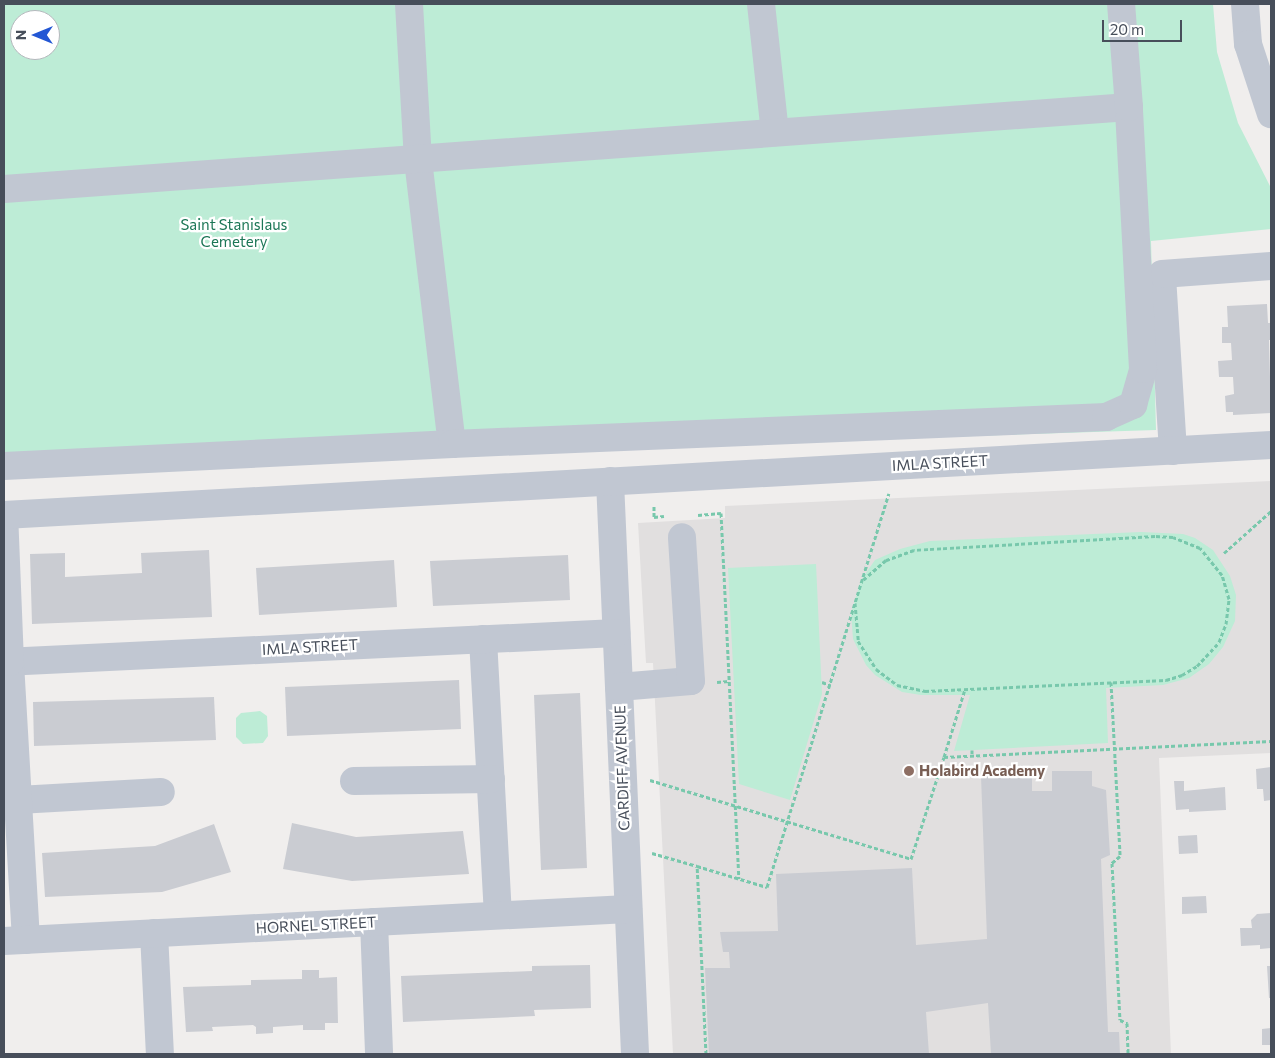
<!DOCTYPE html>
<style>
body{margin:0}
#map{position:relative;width:1275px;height:1058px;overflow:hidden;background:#f0eeed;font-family:Commissioner,sans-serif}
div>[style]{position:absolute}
.education>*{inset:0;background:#e1dfdf}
.green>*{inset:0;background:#bdecd6}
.building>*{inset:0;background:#caccd2}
.path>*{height:3px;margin-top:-1.5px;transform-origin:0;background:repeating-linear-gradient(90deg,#78c8ac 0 4px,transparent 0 6.5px)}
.minor>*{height:28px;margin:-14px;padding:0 14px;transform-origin:14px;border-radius:14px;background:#c1c7d2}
.dots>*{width:14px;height:14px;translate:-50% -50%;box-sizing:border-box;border:2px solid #fff;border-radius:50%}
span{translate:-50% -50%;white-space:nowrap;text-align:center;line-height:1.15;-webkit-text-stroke:4.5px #fff;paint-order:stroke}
.park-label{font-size:15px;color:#1c7656}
.street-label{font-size:15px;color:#474e5a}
.education-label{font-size:15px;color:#785e54;font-weight:700}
.left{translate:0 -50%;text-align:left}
.frame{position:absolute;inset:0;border:5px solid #474e5a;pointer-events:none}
.north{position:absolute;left:10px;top:10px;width:50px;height:50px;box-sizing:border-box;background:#fff;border:1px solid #b5b8bd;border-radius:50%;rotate:270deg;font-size:14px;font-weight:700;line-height:20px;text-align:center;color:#474e5a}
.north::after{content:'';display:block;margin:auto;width:18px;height:22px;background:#2357d4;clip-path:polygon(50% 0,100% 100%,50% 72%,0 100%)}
.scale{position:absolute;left:1102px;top:20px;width:80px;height:22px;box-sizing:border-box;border:2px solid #474e5a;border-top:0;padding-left:6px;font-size:15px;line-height:18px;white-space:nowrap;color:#474e5a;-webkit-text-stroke:4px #fff;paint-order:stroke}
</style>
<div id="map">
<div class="education">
<i style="clip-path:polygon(1271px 481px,1271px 753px,1159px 758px,1171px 1054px,673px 1054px,653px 663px,646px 663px,638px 523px,725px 518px,725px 506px)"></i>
</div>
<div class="green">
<i style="clip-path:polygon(evenodd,4px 4px,1213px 4px,1217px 52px,1238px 123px,1271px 188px,1271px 229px,1151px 241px,1156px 430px,853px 440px,4px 476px,4px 4px,20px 20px,50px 20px,50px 50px,20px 50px,20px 20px)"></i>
<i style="clip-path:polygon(1141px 532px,1183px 534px,1195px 538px,1213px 550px,1230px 576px,1236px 595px,1235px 621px,1223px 647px,1209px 664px,1189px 678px,1163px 685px,1106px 688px,1108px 743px,954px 751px,970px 695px,921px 695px,902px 692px,875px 675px,866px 665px,853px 639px,851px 613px,861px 580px,875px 560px,900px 549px,930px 541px)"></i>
<i style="clip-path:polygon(816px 564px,822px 694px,790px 800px,739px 784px,728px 568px)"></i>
<i style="clip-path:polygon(260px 711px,267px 716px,268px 736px,263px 743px,243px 744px,236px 737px,236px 718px,241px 713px)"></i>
</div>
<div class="building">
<i style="clip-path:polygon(1267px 304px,1268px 323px,1271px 323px,1271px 340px,1269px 340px,1271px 413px,1233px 415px,1233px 412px,1226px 412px,1225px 396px,1234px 394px,1233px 377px,1219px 377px,1218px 361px,1232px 360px,1231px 343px,1222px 343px,1222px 327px,1228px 327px,1227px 306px)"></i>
<i style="clip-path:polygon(209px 550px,212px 617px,32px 624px,30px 554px,65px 553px,65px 577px,142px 573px,141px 553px)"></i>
<i style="clip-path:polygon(568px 555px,570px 600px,433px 606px,430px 561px)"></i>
<i style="clip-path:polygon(394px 560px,397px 607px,259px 615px,256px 568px)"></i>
<i style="clip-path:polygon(459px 680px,461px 729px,287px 736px,285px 687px)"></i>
<i style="clip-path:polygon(580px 693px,587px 868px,541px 870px,534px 695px)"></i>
<i style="clip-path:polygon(214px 697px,216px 740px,34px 746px,33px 702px)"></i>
<i style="clip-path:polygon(1271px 767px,1271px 800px,1264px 801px,1263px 789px,1257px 789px,1256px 769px)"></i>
<i style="clip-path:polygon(1052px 771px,1092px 771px,1092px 786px,1106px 790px,1110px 855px,1101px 859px,1108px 1032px,1119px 1032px,1120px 1054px,991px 1054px,988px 1003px,926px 1012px,929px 1054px,709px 1054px,705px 968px,730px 968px,729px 952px,723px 952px,720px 932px,778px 931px,776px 874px,912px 868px,916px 945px,987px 939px,981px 776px,1032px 776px,1032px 791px,1052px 791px)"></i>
<i style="clip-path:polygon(1174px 781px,1184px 781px,1184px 791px,1225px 787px,1226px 810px,1189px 812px,1189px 809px,1176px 810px)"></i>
<i style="clip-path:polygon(292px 823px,356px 837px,463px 831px,469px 874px,352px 881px,283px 869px)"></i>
<i style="clip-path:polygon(214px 824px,231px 872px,162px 892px,45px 897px,42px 853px,155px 846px)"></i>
<i style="clip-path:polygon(1197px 835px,1198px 853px,1179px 854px,1178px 836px)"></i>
<i style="clip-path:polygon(1206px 896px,1207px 913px,1182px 914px,1182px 897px)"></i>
<i style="clip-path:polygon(1271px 913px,1271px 948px,1260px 949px,1260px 945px,1241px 946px,1240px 928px,1252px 928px,1251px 920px,1257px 914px)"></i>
<i style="clip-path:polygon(590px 965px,591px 1008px,534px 1010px,535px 1016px,403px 1022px,401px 976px,532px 971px,532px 966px)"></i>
<i style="clip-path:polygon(1267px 966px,1271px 966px,1271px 998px,1269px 998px)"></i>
<i style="clip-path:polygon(302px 970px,319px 970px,319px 978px,337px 977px,338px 1023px,325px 1023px,325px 1030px,303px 1030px,303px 1025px,273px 1027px,273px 1033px,256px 1034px,256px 1027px,253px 1025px,212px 1027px,213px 1031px,186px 1032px,183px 987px,251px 985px,251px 980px,302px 979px)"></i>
<i style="clip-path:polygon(1271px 1028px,1271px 1045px,1262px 1045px,1262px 1029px)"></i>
</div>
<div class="path">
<i style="left:654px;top:506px;width:11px;rotate:90deg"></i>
<i style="left:654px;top:517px;width:10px;rotate:-6deg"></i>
<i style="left:698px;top:515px;width:23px;rotate:-5deg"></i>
<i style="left:721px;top:513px;width:366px;rotate:87.2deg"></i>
<i style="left:1224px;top:553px;width:63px;rotate:-41.8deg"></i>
<i style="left:855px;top:603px;width:38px;rotate:85deg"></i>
<i style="left:858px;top:641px;width:33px;rotate:57deg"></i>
<i style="left:876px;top:669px;width:26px;rotate:37deg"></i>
<i style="left:897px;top:685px;width:29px;rotate:12deg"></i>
<i style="left:925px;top:691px;width:241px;rotate:-2.6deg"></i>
<i style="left:1166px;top:680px;width:17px;rotate:-17deg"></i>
<i style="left:1182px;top:675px;width:17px;rotate:-31deg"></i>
<i style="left:1197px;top:666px;width:33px;rotate:-47deg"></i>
<i style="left:1219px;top:642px;width:19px;rotate:-69deg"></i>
<i style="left:1226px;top:624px;width:25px;rotate:-83deg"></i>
<i style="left:1229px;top:599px;width:25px;rotate:-106deg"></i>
<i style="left:1222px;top:575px;width:35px;rotate:-129deg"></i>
<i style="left:1200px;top:548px;width:29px;rotate:-158deg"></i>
<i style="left:1173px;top:537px;width:18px;rotate:-177deg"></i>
<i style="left:1155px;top:536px;width:241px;rotate:176.7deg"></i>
<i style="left:914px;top:550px;width:30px;rotate:160deg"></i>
<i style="left:886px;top:560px;width:32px;rotate:139deg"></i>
<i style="left:717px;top:682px;width:12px;rotate:-5deg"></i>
<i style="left:822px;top:682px;width:9px;rotate:21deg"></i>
<i style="left:1111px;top:682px;width:174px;rotate:87deg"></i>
<i style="left:1120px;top:856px;width:11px;rotate:139deg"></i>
<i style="left:1112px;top:863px;width:157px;rotate:87.1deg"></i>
<i style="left:1120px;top:1020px;width:8px;rotate:23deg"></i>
<i style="left:1127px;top:1023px;width:31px;rotate:88deg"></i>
<i style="left:972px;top:750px;width:6px;rotate:90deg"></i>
<i style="left:944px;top:757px;width:71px;rotate:-72.8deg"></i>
<i style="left:650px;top:780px;width:273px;rotate:16.8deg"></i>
<i style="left:911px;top:859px;width:107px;rotate:-72.1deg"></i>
<i style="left:944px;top:757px;width:327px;rotate:-2.8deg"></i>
<i style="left:652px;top:853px;width:47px;rotate:16.1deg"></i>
<i style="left:706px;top:1054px;width:188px;rotate:-92.7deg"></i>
<i style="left:697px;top:866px;width:73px;rotate:16.7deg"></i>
<i style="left:767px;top:887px;width:412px;rotate:-72.8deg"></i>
</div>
<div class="minor">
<i style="left:409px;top:4px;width:156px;rotate:86.7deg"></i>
<i style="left:418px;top:160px;width:286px;rotate:83.2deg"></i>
<i style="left:761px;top:4px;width:129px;rotate:83.8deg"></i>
<i style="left:1245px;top:4px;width:40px;rotate:85.7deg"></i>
<i style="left:1248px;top:44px;width:74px;rotate:71.8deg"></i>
<i style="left:4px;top:189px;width:1128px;rotate:-4.17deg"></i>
<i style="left:1173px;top:451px;width:177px;rotate:-93.6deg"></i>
<i style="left:1162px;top:274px;width:109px;rotate:-4.2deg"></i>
<i style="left:4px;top:466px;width:449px;rotate:-2.8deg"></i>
<i style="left:452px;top:444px;width:655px;rotate:-2.36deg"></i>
<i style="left:1106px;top:417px;width:30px;rotate:-24deg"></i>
<i style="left:1133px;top:405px;width:37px;rotate:-74deg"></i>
<i style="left:1143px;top:369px;width:262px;rotate:-93.1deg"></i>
<i style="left:1129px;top:107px;width:103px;rotate:-94.4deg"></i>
<i style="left:610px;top:481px;width:574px;rotate:87.5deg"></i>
<i style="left:483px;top:639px;width:276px;rotate:86.9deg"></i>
<i style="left:4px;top:662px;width:613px;rotate:-2.71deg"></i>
<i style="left:619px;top:687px;width:72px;rotate:-4.8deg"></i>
<i style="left:691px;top:681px;width:144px;rotate:-93.6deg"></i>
<i style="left:354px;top:781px;width:137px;rotate:-0.8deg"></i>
<i style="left:18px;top:800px;width:143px;rotate:-3.2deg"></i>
<i style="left:374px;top:922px;width:132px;rotate:87.8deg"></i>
<i style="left:154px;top:933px;width:121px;rotate:87.2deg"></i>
<i style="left:26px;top:940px;width:278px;rotate:-93.3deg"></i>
<i style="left:10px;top:662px;width:147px;rotate:-92.3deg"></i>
<i style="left:4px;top:515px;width:1269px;rotate:-3.16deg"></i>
<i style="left:4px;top:941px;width:625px;rotate:-2.94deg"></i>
</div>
<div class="dots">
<i style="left:909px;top:771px;background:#8d6e63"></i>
</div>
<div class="park-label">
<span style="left:234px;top:233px">Saint Stanislaus<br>Cemetery</span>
</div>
<div class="street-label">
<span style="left:940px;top:463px;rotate:-3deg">IMLA STREET</span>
<span style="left:310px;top:647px;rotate:-3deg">IMLA STREET</span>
<span style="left:622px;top:768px;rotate:-92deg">CARDIFF AVENUE</span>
<span style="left:316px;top:925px;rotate:-3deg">HORNEL STREET</span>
</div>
<div class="education-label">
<span class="left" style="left:919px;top:771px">Holabird Academy</span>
</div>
<div class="frame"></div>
<div class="north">N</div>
<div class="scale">20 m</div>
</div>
